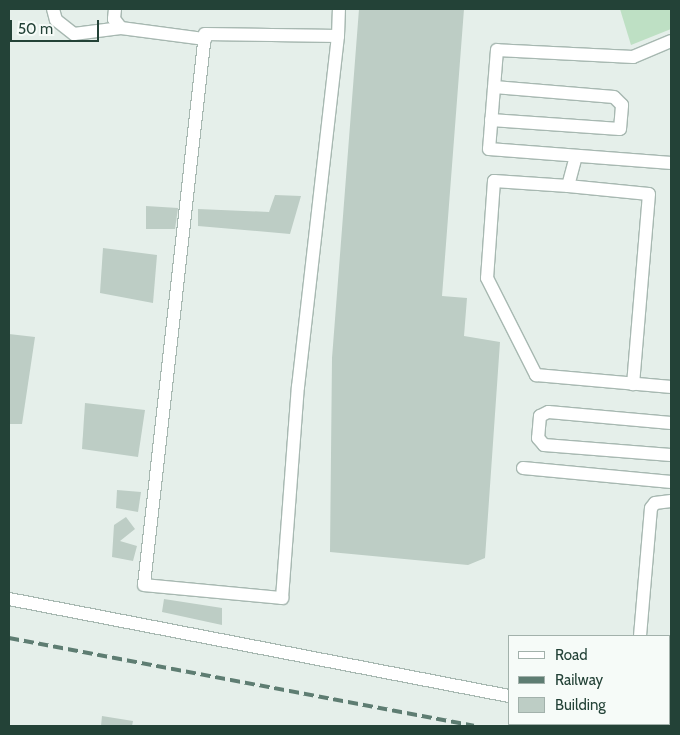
<!DOCTYPE html>
<style>
body{margin:0}
#map{position:relative;width:680px;height:735px;overflow:hidden;background:#e5efea;font-family:Cabin,sans-serif}
div>[style]{position:absolute}
.green>*{inset:0;background:#bee0c4}
.building>*{inset:0;background:#bdcdc5}
.roads{filter:drop-shadow(1px 0 #a7b8b1) drop-shadow(-1px 0 #a7b8b1) drop-shadow(0 1px #a7b8b1) drop-shadow(0 -1px #a7b8b1)}
.minor>*{height:12px;margin:-6px;padding:0 6px;transform-origin:6px;border-radius:6px;background:#fff}
.rail>*{height:4px;margin-top:-2px;transform-origin:0;background:repeating-linear-gradient(90deg,#5e7d72 0 10px,transparent 0 15px)}
span{translate:-50% -50%;white-space:nowrap;text-align:center;line-height:1.15;-webkit-text-stroke:4px #f6fbf8;paint-order:stroke}
.frame{position:absolute;inset:0;border:10px solid #234237;pointer-events:none}
.legend{position:absolute;left:508px;top:635px;width:162px;height:90px;box-sizing:border-box;background:#f6fbf8;border:1px solid #a2b1ab;margin:0;padding:6px 9px;list-style:none;font-size:15px;color:#234237}
.legend li{display:flex;align-items:center;gap:10px;height:25px}
.legend b{width:25px;border:1px solid #a2b1ab}
.scale{position:absolute;left:10px;top:20px;width:89px;height:22px;box-sizing:border-box;border:2px solid #234237;border-top:0;padding-left:6px;font-size:15px;line-height:18px;white-space:nowrap;color:#234237;-webkit-text-stroke:4px #f6fbf8;paint-order:stroke}
</style>
<div id="map">
<div class="green">
<i style="clip-path:polygon(620px 9px,671px 9px,671px 29px,631px 45px)"></i>
</div>
<div class="building">
<i style="clip-path:polygon(359px 9px,464px 9px,442px 296px,467px 298px,464px 336px,500px 342px,485px 558px,468px 565px,330px 552px,332px 358px)"></i>
<i style="clip-path:polygon(275px 195px,301px 196px,290px 234px,198px 226px,198px 209px,269px 212px)"></i>
<i style="clip-path:polygon(146px 206px,178px 208px,175px 229px,146px 229px)"></i>
<i style="clip-path:polygon(103px 248px,157px 255px,153px 303px,100px 293px)"></i>
<i style="clip-path:polygon(9px 334px,35px 337px,22px 424px,9px 424px)"></i>
<i style="clip-path:polygon(85px 403px,145px 410px,138px 457px,82px 449px)"></i>
<i style="clip-path:polygon(117px 490px,141px 492px,138px 512px,116px 508px)"></i>
<i style="clip-path:polygon(126px 517px,135px 529px,120px 541px,137px 546px,133px 561px,112px 557px,114px 525px)"></i>
<i style="clip-path:polygon(164px 599px,222px 608px,222px 625px,162px 612px)"></i>
<i style="clip-path:polygon(102px 716px,133px 721px,132px 726px,101px 726px)"></i>
</div>
<div class="roads">
<div class="minor">
<i style="left:53px;top:9px;width:11px;rotate:75deg"></i>
<i style="left:56px;top:20px;width:23px;rotate:38deg"></i>
<i style="left:74px;top:34px;width:47px;rotate:-7.3deg"></i>
<i style="left:115px;top:9px;width:10px;rotate:96deg"></i>
<i style="left:114px;top:19px;width:11px;rotate:52deg"></i>
<i style="left:121px;top:28px;width:85px;rotate:7.5deg"></i>
<i style="left:338px;top:36px;width:133px;rotate:-179.1deg"></i>
<i style="left:205px;top:34px;width:554px;rotate:96.32deg"></i>
<i style="left:144px;top:585px;width:139px;rotate:5.4deg"></i>
<i style="left:282px;top:598px;width:212px;rotate:-85.7deg"></i>
<i style="left:298px;top:387px;width:353px;rotate:-83.5deg"></i>
<i style="left:338px;top:36px;width:27px;rotate:-88deg"></i>
<i style="left:671px;top:41px;width:41px;rotate:157.2deg"></i>
<i style="left:633px;top:57px;width:136px;rotate:-177.1deg"></i>
<i style="left:497px;top:50px;width:99px;rotate:94.6deg"></i>
<i style="left:489px;top:149px;width:183px;rotate:4.4deg"></i>
<i style="left:491px;top:120px;width:129px;rotate:4deg"></i>
<i style="left:620px;top:129px;width:24px;rotate:-85deg"></i>
<i style="left:622px;top:105px;width:11px;rotate:-135deg"></i>
<i style="left:614px;top:97px;width:120px;rotate:-175.2deg"></i>
<i style="left:576px;top:156px;width:31px;rotate:105deg"></i>
<i style="left:568px;top:186px;width:74px;rotate:-176.1deg"></i>
<i style="left:494px;top:181px;width:97px;rotate:94.1deg"></i>
<i style="left:487px;top:278px;width:109px;rotate:63.2deg"></i>
<i style="left:536px;top:375px;width:136px;rotate:5.1deg"></i>
<i style="left:568px;top:186px;width:81px;rotate:5.6deg"></i>
<i style="left:649px;top:194px;width:191px;rotate:94.8deg"></i>
<i style="left:671px;top:423px;width:123px;rotate:-174.9deg"></i>
<i style="left:548px;top:412px;width:9px;rotate:153deg"></i>
<i style="left:540px;top:416px;width:22px;rotate:95deg"></i>
<i style="left:538px;top:438px;width:9px;rotate:49deg"></i>
<i style="left:544px;top:445px;width:127px;rotate:4.5deg"></i>
<i style="left:523px;top:468px;width:149px;rotate:5.4deg"></i>
<i style="left:9px;top:599px;width:509px;rotate:10.98deg"></i>
<i style="left:640px;top:636px;width:128px;rotate:-85.1deg"></i>
<i style="left:651px;top:508px;width:6px;rotate:-51deg"></i>
<i style="left:655px;top:503px;width:16px;rotate:-7deg"></i>
<i style="left:669px;top:698px;width:28px;rotate:-86deg"></i>
<i style="left:654px;top:724px;width:13px;rotate:9deg"></i>
</div>
</div>
<div class="rail">
<i style="left:9px;top:638px;width:473px;rotate:10.7deg"></i>
</div>
<div class="frame"></div>
<ul class="legend">
<li><b style="height:6px;background:#fff"></b>Road</li>
<li><b style="height:6px;background:#5e7d72"></b>Railway</li>
<li><b style="height:14px;background:#bdcdc5"></b>Building</li>
</ul>
<div class="scale">50 m</div>
</div>
